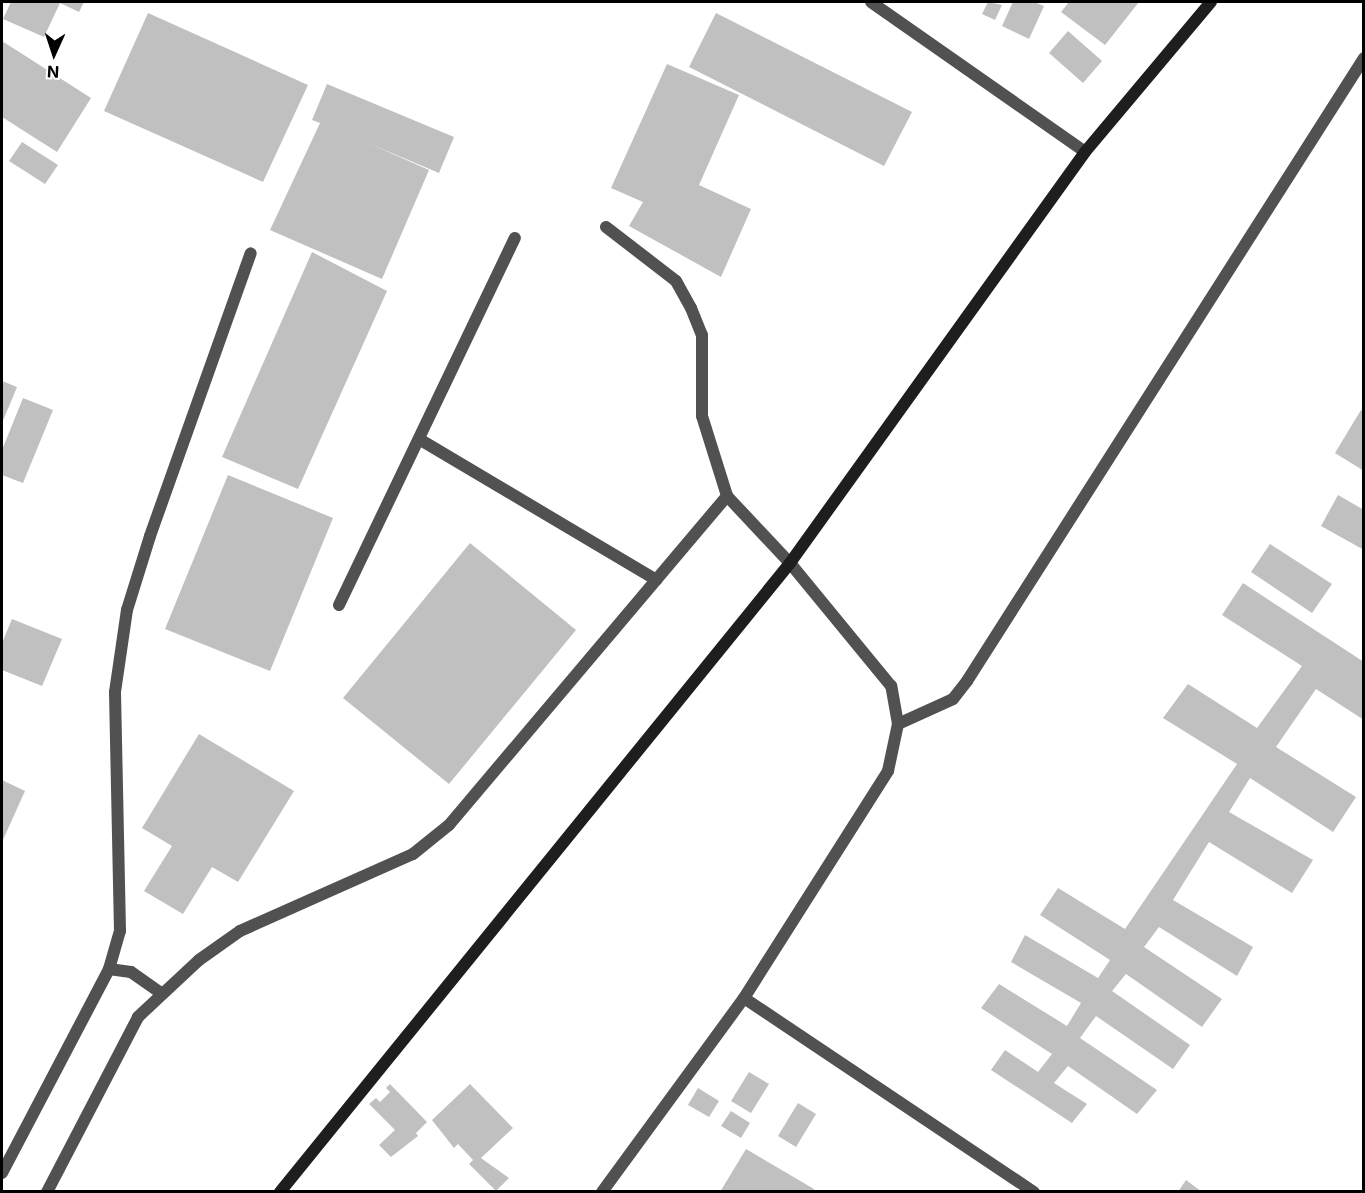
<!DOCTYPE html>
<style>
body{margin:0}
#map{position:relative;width:1365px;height:1193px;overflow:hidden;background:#fff;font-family:Inter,sans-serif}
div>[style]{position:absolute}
.building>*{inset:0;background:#c0c0c0}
.lane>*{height:12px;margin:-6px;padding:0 6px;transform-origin:6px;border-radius:6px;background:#515151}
.street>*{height:12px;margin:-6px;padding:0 6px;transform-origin:6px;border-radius:6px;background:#515151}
.secondary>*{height:12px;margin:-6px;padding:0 6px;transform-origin:6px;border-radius:6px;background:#1e1e1e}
span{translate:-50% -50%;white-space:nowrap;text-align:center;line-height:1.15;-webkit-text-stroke:4.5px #fff;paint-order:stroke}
.frame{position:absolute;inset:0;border:3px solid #000;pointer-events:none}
.north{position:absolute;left:24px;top:24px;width:60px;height:60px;-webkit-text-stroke:4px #fff;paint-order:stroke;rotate:183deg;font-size:16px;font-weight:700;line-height:24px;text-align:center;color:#000}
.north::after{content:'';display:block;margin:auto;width:21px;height:27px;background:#000;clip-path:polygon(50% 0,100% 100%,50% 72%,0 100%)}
</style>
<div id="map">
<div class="building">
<i style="clip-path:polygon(11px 2px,84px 2px,79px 12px,60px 3px,44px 37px,3px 19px)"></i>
<i style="clip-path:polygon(988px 2px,1002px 5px,995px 20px,982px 14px)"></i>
<i style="clip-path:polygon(1013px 2px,1034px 2px,1044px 6px,1029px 39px,1002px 26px)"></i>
<i style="clip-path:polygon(1069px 2px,1139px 2px,1105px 45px,1061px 12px)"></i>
<i style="clip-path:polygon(148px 13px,308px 85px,263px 182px,104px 111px)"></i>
<i style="clip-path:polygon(716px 13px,912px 112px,884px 166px,689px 67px)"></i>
<i style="clip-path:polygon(1068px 31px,1102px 61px,1083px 83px,1049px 53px)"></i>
<i style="clip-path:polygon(2px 41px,91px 98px,57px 152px,2px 117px)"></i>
<i style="clip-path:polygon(667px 64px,739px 95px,699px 185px,751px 209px,721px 277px,629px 226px,643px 202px,611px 188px)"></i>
<i style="clip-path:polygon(327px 84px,454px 137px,439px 173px,368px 143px,429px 170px,382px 279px,270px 230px,320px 123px,312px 120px)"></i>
<i style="clip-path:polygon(22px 142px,58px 165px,45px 184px,9px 161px)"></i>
<i style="clip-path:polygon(312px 252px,387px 291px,298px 489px,222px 457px)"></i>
<i style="clip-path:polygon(2px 381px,17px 387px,2px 423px)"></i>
<i style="clip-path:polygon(23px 398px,53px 410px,23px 483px,2px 475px,2px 450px)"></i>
<i style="clip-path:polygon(1361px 410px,1364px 412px,1364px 471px,1335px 453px)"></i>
<i style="clip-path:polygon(228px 475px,333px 518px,270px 671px,165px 629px)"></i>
<i style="clip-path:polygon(1338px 495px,1364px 510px,1364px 550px,1321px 526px)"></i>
<i style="clip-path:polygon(470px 543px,576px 630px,449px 784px,343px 698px)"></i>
<i style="clip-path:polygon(1270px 544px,1332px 584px,1312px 613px,1251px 572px)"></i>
<i style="clip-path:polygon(1243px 583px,1364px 662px,1364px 720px,1316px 689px,1276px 747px,1356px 797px,1333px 832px,1250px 778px,1229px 812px,1313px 860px,1292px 893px,1209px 842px,1173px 900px,1253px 947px,1237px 976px,1159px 927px,1144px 947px,1222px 999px,1202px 1027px,1126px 974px,1112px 991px,1190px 1045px,1173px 1069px,1096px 1016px,1080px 1038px,1157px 1090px,1137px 1114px,1068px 1066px,1054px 1083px,1087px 1104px,1072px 1123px,991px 1070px,1005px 1050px,1038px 1072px,1052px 1054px,981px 1008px,999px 984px,1067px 1026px,1081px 1003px,1011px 962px,1025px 935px,1098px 978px,1110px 960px,1040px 915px,1058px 888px,1125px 929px,1237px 764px,1163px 718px,1188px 684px,1257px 728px,1302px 666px,1222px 615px)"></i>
<i style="clip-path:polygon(12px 619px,62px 639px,42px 686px,2px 670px,2px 643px)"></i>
<i style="clip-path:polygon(199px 734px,294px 791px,238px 882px,212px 867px,183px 914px,144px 891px,172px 846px,142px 828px)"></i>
<i style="clip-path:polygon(2px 780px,25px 791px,2px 842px)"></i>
<i style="clip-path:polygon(749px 1072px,769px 1084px,751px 1113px,731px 1101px)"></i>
<i style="clip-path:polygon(390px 1084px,427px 1122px,416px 1133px,418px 1136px,391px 1157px,379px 1145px,395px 1130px,369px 1104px,376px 1098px,380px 1102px,390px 1092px,386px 1088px)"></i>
<i style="clip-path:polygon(470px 1084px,513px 1128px,481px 1158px,509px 1178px,496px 1191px,469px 1164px,473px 1160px,458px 1144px,454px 1148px,432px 1120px)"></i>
<i style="clip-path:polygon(698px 1088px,719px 1101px,709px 1117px,688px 1105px)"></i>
<i style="clip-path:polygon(798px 1103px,816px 1114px,796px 1147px,778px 1136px)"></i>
<i style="clip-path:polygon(731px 1111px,750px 1123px,741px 1138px,721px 1126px)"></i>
<i style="clip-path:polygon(746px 1149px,814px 1189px,812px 1192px,720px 1192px)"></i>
<i style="clip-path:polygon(1186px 1180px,1202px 1192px,1178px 1192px)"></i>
</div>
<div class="lane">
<i style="left:606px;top:227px;width:88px;rotate:37.6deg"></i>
<i style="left:676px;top:281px;width:31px;rotate:61deg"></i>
<i style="left:691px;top:308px;width:29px;rotate:68deg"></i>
<i style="left:702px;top:335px;width:81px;rotate:90deg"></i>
<i style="left:702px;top:416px;width:84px;rotate:72.6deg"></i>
<i style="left:727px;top:496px;width:92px;rotate:46.8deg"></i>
<i style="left:419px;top:439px;width:276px;rotate:30.7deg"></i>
<i style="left:339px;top:605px;width:407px;rotate:-64.4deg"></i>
<i style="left:109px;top:969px;width:22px;rotate:8deg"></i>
<i style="left:131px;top:972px;width:38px;rotate:35deg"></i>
<i style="left:2px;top:1173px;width:230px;rotate:-62.3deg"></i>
<i style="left:109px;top:969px;width:40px;rotate:-74deg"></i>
<i style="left:120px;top:931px;width:239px;rotate:-91.2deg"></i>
<i style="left:115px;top:692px;width:83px;rotate:-81.7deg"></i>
<i style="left:127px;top:610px;width:77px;rotate:-72.7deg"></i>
<i style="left:150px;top:536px;width:300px;rotate:-70.4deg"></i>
<i style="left:47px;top:1192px;width:197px;rotate:-62.5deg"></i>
<i style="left:138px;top:1017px;width:83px;rotate:-43.1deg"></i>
<i style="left:199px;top:960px;width:50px;rotate:-35.3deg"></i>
<i style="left:240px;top:931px;width:189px;rotate:-24deg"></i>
<i style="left:413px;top:854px;width:46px;rotate:-38.9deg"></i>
<i style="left:449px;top:825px;width:431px;rotate:-49.8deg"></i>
</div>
<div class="street">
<i style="left:871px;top:2px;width:261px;rotate:35deg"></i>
<i style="left:898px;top:724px;width:60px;rotate:-24.4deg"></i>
<i style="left:953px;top:699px;width:23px;rotate:-52deg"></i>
<i style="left:967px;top:681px;width:739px;rotate:-57.49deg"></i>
<i style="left:744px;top:998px;width:349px;rotate:33.8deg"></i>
<i style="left:602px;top:1192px;width:240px;rotate:-53.8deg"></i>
<i style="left:744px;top:998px;width:269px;rotate:-57.6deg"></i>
<i style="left:888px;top:771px;width:48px;rotate:-78deg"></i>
<i style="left:898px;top:724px;width:39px;rotate:-100deg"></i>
<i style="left:891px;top:686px;width:159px;rotate:-129.4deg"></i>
</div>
<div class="secondary">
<i style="left:280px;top:1192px;width:810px;rotate:-50.96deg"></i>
<i style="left:790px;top:563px;width:506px;rotate:-54.33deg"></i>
<i style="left:1085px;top:152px;width:196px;rotate:-50deg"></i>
</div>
<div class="frame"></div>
<div class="north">N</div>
</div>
